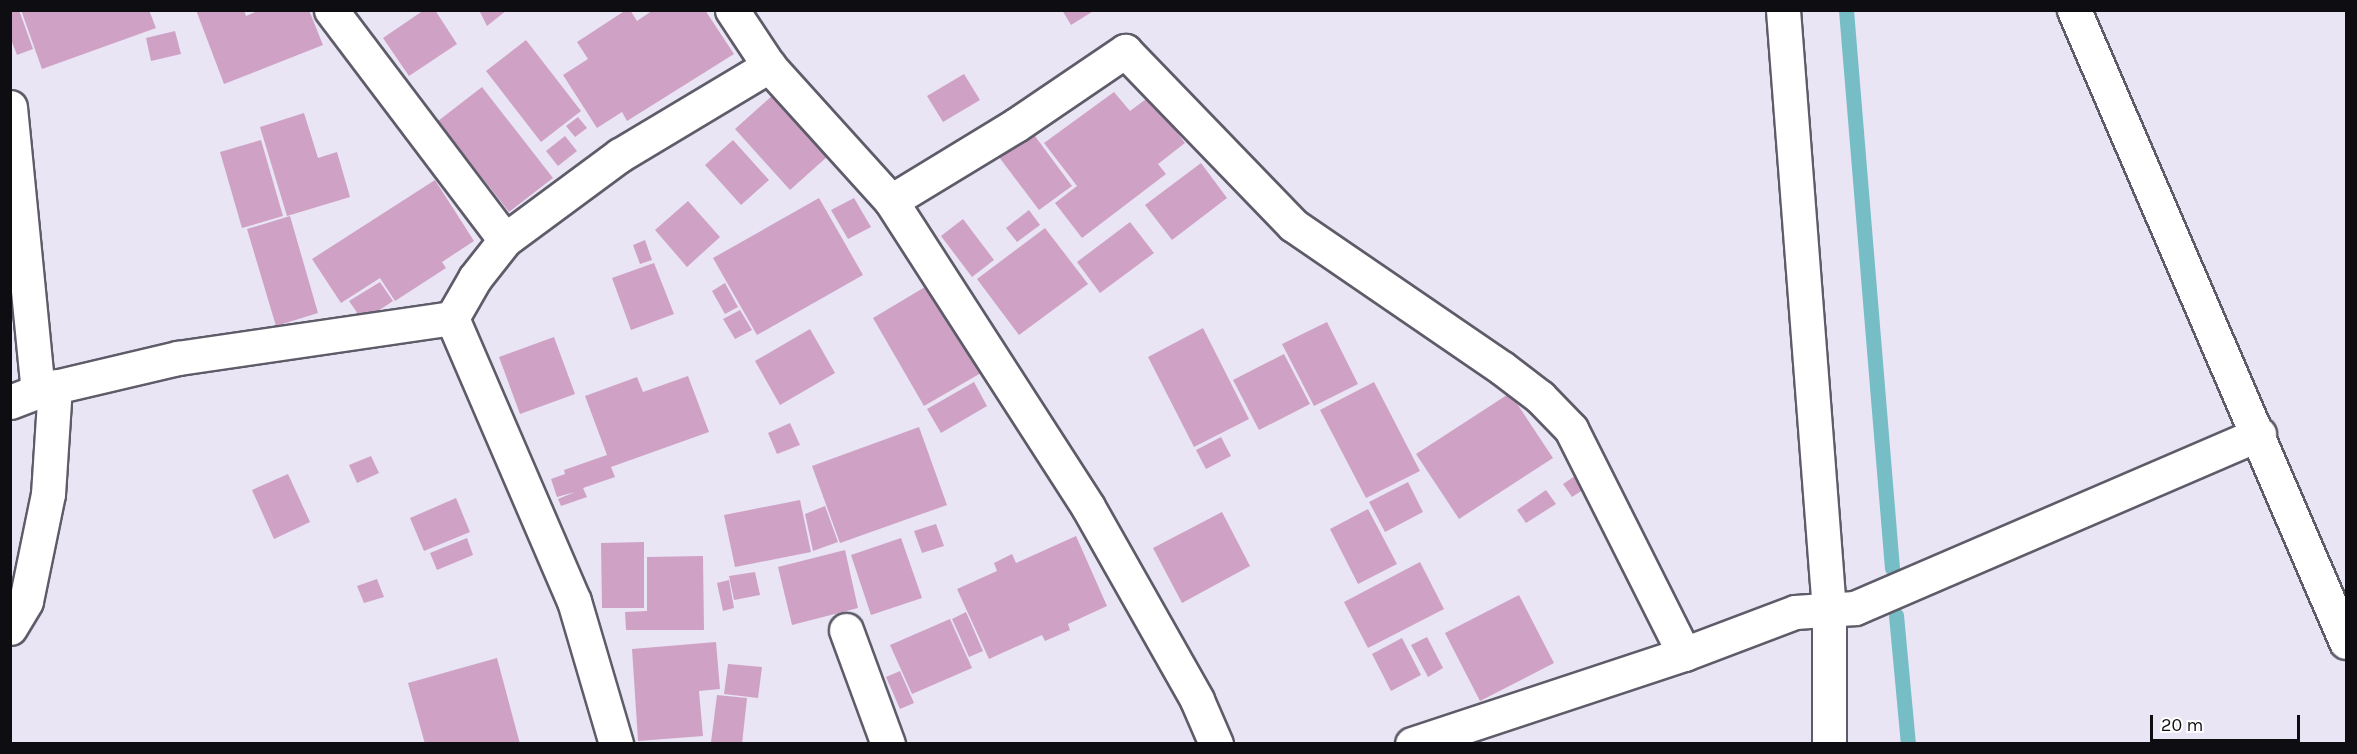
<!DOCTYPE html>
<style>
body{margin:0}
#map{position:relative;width:2357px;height:754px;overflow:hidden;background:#e9e5f4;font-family:Karla,sans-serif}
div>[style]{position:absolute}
.stream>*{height:15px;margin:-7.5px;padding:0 7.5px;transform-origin:7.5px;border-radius:7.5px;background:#77bdc5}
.building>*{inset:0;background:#cfa2c5}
.roads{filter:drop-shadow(2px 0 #5f5c69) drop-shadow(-2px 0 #5f5c69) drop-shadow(0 2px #5f5c69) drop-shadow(0 -2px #5f5c69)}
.minor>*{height:33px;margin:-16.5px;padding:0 16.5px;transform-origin:16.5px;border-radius:16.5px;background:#fff}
span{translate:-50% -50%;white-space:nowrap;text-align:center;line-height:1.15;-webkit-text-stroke:6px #fff;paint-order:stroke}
.frame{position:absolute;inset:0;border:12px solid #0e0d11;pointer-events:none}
.scale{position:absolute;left:2150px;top:715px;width:150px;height:27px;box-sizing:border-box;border:3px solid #0e0d11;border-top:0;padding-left:8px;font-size:18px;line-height:21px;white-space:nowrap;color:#0e0d11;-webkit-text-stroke:4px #fff;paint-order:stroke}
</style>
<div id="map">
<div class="stream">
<i style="left:1846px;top:10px;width:560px;rotate:85.29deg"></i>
<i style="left:1896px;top:615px;width:130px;rotate:84.7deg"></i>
</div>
<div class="building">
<i style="clip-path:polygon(10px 10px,19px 10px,33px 49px,17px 55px,10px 37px)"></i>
<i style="clip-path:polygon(21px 10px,149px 10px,156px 28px,42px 69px)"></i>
<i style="clip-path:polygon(196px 10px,244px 10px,246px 16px,260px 10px,309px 10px,323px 45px,224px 84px)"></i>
<i style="clip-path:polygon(424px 10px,435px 10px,457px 44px,409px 76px,383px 38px)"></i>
<i style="clip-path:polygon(479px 10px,507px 10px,487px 26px)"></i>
<i style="clip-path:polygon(626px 10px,630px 10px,637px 21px,653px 10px,705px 10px,734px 54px,627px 121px,622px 112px,597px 128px,563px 75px,588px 59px,577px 42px)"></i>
<i style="clip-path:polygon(1062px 10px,1095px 10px,1071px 25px)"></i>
<i style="clip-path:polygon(175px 31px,181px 54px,151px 61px,146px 38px)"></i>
<i style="clip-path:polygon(526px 40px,581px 111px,541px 142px,486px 71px)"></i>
<i style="clip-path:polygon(964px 74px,980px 100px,943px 122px,927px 96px)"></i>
<i style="clip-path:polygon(482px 87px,553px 178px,509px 212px,438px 121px)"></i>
<i style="clip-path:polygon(1114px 92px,1130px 111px,1150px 96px,1185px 143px,1158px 164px,1166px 174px,1082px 238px,1055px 203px,1077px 186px,1044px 143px)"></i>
<i style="clip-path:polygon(773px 95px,828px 156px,790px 190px,735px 129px)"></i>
<i style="clip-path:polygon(304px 113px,318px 158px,337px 152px,350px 197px,287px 216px,260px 127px)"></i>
<i style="clip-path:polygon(578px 117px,587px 128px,575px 137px,566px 126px)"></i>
<i style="clip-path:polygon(1029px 128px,1072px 186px,1039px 210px,996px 153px)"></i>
<i style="clip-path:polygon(565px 136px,577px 151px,558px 166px,546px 151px)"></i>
<i style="clip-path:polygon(261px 140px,283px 216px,242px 228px,220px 152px)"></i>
<i style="clip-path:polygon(733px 140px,769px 180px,741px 205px,705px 165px)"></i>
<i style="clip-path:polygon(1201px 163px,1227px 198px,1172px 240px,1145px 205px)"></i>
<i style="clip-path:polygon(435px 180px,474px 241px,442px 262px,446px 268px,395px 301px,380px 278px,341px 303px,312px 259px)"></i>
<i style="clip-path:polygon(819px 198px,863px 275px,757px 335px,713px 258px)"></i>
<i style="clip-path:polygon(854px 198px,871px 227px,848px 239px,831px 210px)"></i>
<i style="clip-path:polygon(688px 201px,720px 237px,687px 267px,655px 230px)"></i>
<i style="clip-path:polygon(1029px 210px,1040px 225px,1017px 242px,1006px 228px)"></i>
<i style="clip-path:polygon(290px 216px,318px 313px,276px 326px,247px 229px)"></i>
<i style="clip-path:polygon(963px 219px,994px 260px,972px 277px,941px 236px)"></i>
<i style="clip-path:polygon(1130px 222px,1154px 253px,1100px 293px,1077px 262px)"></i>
<i style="clip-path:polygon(1045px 228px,1088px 284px,1019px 335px,977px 279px)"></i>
<i style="clip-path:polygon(645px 240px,652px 260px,640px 264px,633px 245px)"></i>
<i style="clip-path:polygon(654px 263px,674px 314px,631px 330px,612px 278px)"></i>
<i style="clip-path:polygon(380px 282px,393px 301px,363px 321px,349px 301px)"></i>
<i style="clip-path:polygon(725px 283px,738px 307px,725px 314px,712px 291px)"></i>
<i style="clip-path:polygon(930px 284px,981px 373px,924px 406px,873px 318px)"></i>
<i style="clip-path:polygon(740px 310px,752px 330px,735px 339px,723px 319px)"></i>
<i style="clip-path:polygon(1327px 322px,1358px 384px,1314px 406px,1282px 344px)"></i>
<i style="clip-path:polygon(1203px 328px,1249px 419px,1194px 447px,1148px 357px)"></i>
<i style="clip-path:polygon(810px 329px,835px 373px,780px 405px,755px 361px)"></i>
<i style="clip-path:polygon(554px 337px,575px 394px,520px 414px,499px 357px)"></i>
<i style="clip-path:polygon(1284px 354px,1310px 404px,1259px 430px,1233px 380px)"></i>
<i style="clip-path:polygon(688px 376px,709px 432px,611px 467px,615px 477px,583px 488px,587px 497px,561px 506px,558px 499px,575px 492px,557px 497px,551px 479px,565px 474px,564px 470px,607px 455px,585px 396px,637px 377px,643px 392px)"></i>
<i style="clip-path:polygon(974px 382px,987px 406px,941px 433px,927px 409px)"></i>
<i style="clip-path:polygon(1374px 382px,1420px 471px,1366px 498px,1320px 410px)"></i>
<i style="clip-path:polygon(1510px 393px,1553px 458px,1459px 519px,1416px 454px)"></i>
<i style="clip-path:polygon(790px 423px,800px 445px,777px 454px,768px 433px)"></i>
<i style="clip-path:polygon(919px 427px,947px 505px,840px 543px,812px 466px)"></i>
<i style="clip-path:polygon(1221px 437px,1231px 456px,1206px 469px,1196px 450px)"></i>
<i style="clip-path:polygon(371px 456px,379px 473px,357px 483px,349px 465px)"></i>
<i style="clip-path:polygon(1581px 472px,1589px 486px,1572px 497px,1563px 484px)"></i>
<i style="clip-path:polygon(288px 474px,310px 522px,274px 539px,252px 490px)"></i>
<i style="clip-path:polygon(1408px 482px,1423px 512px,1385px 532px,1369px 502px)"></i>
<i style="clip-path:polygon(1546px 490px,1556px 504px,1526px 523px,1517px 510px)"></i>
<i style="clip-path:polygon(456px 498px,470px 532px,424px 551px,410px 518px)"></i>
<i style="clip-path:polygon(800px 500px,811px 552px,735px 567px,724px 515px)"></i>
<i style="clip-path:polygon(825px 506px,838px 542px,813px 551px,805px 514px)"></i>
<i style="clip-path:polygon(1368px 509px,1397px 564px,1358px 584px,1330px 529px)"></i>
<i style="clip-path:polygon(1222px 512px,1250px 566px,1182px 603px,1153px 548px)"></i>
<i style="clip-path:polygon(936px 524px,944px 546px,922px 553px,914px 531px)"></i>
<i style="clip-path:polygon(1076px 536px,1107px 606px,1068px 624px,1070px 630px,1045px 641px,1042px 635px,989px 659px,957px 589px,997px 571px,994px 563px,1012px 554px,1016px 563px)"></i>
<i style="clip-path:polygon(467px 538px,473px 555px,437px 570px,430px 553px)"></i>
<i style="clip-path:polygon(901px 538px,922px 598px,871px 615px,851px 555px)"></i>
<i style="clip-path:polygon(644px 542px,644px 608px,602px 608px,601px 543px)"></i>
<i style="clip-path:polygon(845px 550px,858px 608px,792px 625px,778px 567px)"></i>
<i style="clip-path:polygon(703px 556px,704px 630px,626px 630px,625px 612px,647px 611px,647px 557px)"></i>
<i style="clip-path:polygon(1420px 562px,1444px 609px,1368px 648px,1344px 602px)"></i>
<i style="clip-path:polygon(755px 572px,760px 595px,734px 600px,729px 576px)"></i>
<i style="clip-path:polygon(377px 579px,384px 597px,364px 603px,357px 586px)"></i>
<i style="clip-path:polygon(729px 580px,734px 608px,723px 611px,717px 583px)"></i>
<i style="clip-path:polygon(1519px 595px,1554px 663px,1480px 701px,1445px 633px)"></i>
<i style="clip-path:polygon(966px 612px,983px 651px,969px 657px,952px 619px)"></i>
<i style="clip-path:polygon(950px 619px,972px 668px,912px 694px,890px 645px)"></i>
<i style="clip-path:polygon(1427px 637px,1443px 668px,1428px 677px,1411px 645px)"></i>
<i style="clip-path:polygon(1402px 638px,1421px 675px,1391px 691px,1372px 654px)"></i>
<i style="clip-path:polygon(716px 642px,720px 689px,699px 691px,703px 736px,638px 741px,632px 649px)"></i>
<i style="clip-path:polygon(497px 658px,520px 744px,425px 744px,408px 683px)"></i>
<i style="clip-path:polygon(728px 664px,762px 667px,758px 698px,724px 694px)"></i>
<i style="clip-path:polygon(900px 671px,914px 703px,900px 709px,886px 677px)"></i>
<i style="clip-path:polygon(717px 695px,747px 698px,742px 744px,711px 742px)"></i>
</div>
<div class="roads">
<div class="minor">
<i style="left:331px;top:10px;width:288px;rotate:52.9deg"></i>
<i style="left:732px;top:10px;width:67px;rotate:56.5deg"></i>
<i style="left:769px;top:66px;width:182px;rotate:47.9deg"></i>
<i style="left:891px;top:201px;width:364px;rotate:57.2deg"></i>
<i style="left:1088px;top:507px;width:222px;rotate:60.5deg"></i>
<i style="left:1197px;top:700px;width:48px;rotate:66.6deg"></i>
<i style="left:1783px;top:10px;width:602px;rotate:85.62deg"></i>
<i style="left:1829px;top:610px;width:134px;rotate:90deg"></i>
<i style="left:2074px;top:10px;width:688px;rotate:66.71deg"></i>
<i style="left:10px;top:107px;width:285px;rotate:84.4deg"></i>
<i style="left:891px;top:201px;width:146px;rotate:-31.3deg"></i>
<i style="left:1016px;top:125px;width:132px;rotate:-34.2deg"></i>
<i style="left:1125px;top:51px;width:242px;rotate:46deg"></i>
<i style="left:1293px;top:225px;width:253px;rotate:34.4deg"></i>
<i style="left:1502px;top:368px;width:48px;rotate:37.3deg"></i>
<i style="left:1540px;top:397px;width:45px;rotate:45.9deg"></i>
<i style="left:1571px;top:429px;width:252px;rotate:63.3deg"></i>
<i style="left:452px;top:318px;width:308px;rotate:66.7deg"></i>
<i style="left:574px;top:601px;width:149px;rotate:73.6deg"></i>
<i style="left:452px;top:318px;width:46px;rotate:-60.1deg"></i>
<i style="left:475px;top:278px;width:48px;rotate:-51.7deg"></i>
<i style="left:505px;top:240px;width:143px;rotate:-36.5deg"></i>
<i style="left:620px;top:155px;width:174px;rotate:-30.9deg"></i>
<i style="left:10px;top:402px;width:30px;rotate:-21deg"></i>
<i style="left:38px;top:391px;width:144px;rotate:-13.3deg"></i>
<i style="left:178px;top:358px;width:277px;rotate:-8.3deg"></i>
<i style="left:10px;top:628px;width:31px;rotate:-59deg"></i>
<i style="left:26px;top:601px;width:109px;rotate:-78.4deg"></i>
<i style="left:48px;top:494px;width:108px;rotate:-86.3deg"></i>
<i style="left:846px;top:630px;width:121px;rotate:69.8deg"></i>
<i style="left:1412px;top:744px;width:287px;rotate:-18.3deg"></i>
<i style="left:1684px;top:654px;width:119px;rotate:-20.7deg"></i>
<i style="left:1795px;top:612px;width:60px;rotate:-3.8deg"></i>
<i style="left:1855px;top:608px;width:440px;rotate:-23.3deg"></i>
</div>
</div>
<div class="frame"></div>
<div class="scale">20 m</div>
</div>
